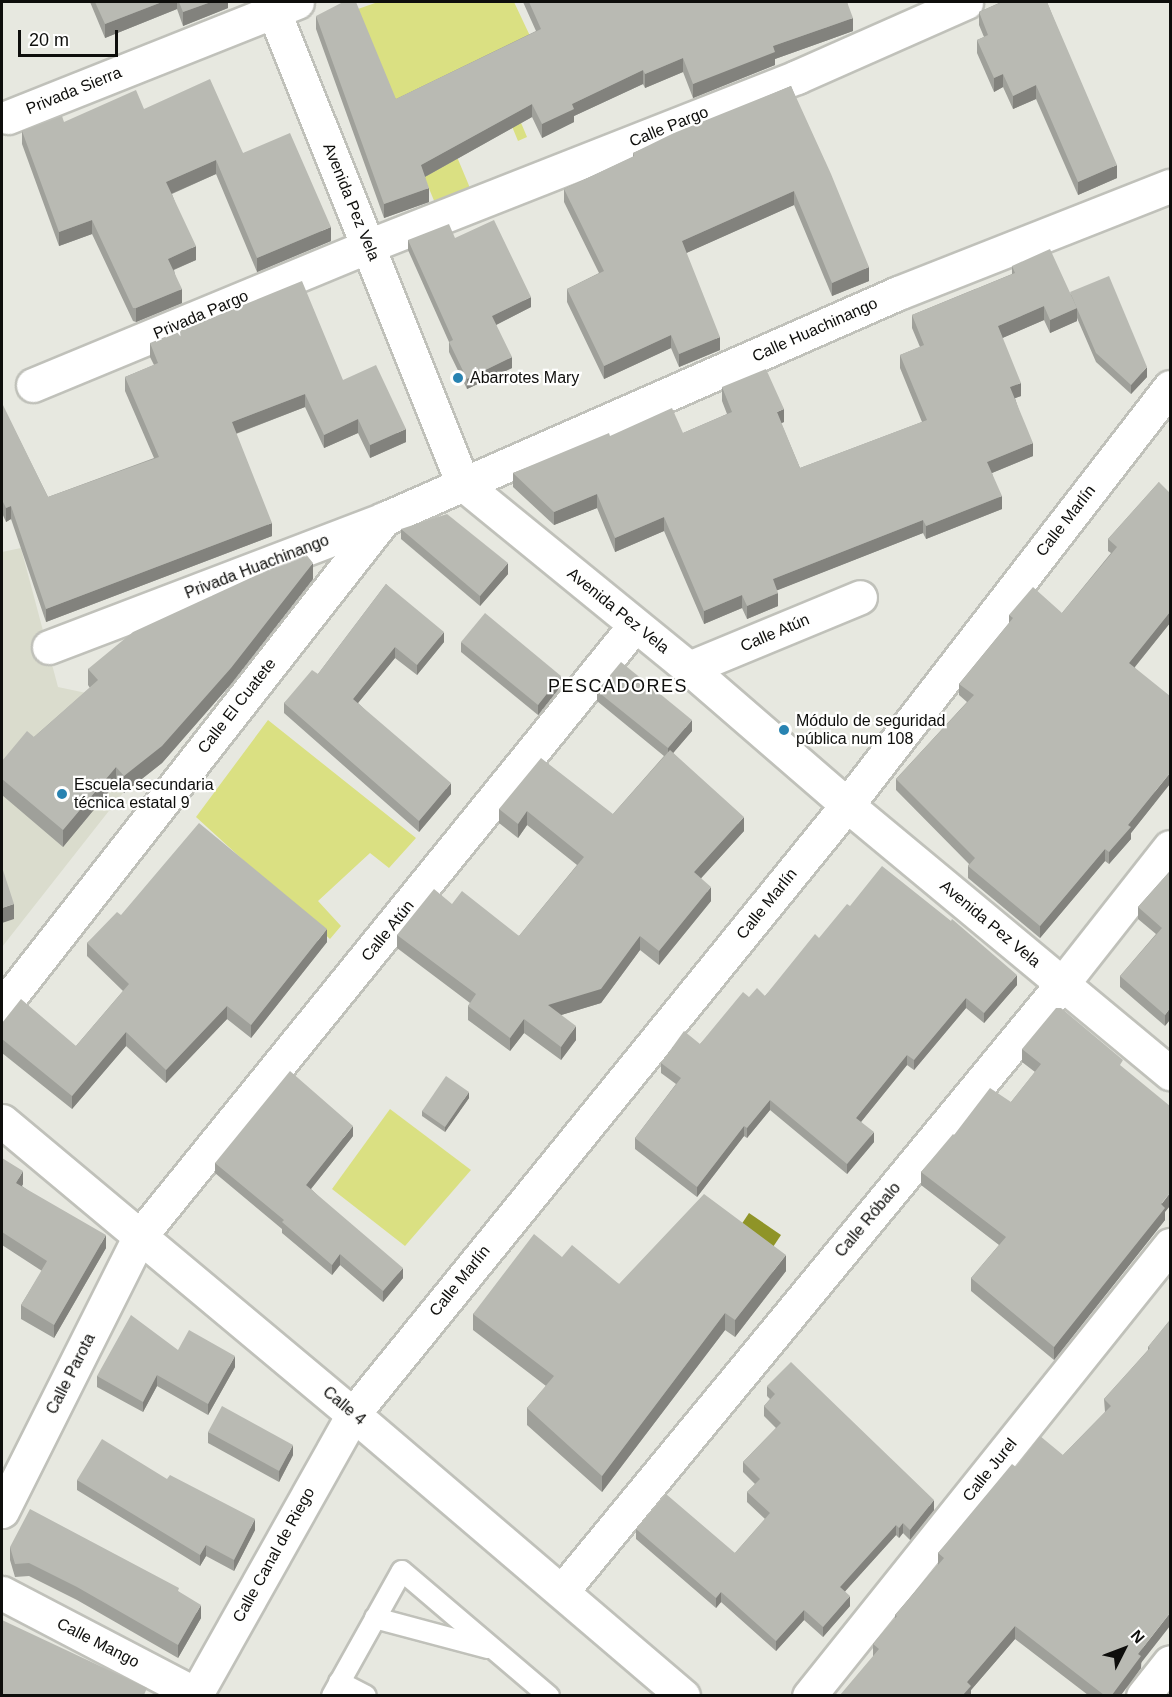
<!DOCTYPE html>
<meta charset="utf-8">
<style>
body{margin:0}
#map{position:relative;width:1172px;height:1697px;overflow:hidden;background:#e7e8e0;font-family:Arial,sans-serif}
div>[style]{position:absolute}
.built>*{inset:0;background:#dadccd}
.green>*{inset:0;background:#dae082}
.water>*{inset:0;background:#8f9427}
.roads{filter:drop-shadow(2px 0 #c0c1ba) drop-shadow(-2px 0 #c0c1ba) drop-shadow(0 2px #c0c1ba) drop-shadow(0 -2px #c0c1ba)}
.service>*{height:20px;margin:-10px;padding:0 10px;transform-origin:10px;border-radius:10px;background:#fff}
.minor>*{height:33px;margin:-16.5px;padding:0 16.5px;transform-origin:16.5px;border-radius:16.5px;background:#fff}
.wall>*{inset:0;background:#9fa09a}
.shaded-wall>*{inset:0;background:#82827d}
.building>*{inset:0;background:#b9bab3}
.dots>*{width:16px;height:16px;translate:-50% -50%;box-sizing:border-box;border:3px solid #fffffe;border-radius:50%}
span{translate:-50% -50%;white-space:nowrap;text-align:center;line-height:1.15;-webkit-text-stroke:4.5px #fffffe;paint-order:stroke}
.street-label{font-size:16px;color:#0e0e0c}
.poi-label{font-size:16px;color:#0e0e0c}
.left{translate:0 -50%;text-align:left}
.neighbourhood-label{font-size:18px;color:#0e0e0c;letter-spacing:1.5px}
.frame{position:absolute;inset:0;border:3px solid #0e0e0c;pointer-events:none}
.north{position:absolute;left:1094px;top:1619px;width:60px;height:60px;-webkit-text-stroke:4px #fffffe;paint-order:stroke;rotate:48deg;font-size:16px;font-weight:700;line-height:24px;text-align:center;color:#0e0e0c}
.north::after{content:'';display:block;margin:auto;width:21px;height:27px;background:#0e0e0c;clip-path:polygon(50% 0,100% 100%,50% 72%,0 100%)}
.scale{position:absolute;left:18px;top:30px;width:100px;height:27px;box-sizing:border-box;border:3px solid #0e0e0c;border-top:0;padding-left:8px;font-size:18px;line-height:21px;white-space:nowrap;color:#0e0e0c;-webkit-text-stroke:4px #fffffe;paint-order:stroke}
</style>
<div id="map">
<div class="built">
<i style="clip-path:polygon(21px 548px,58px 687px,185px 714px,2px 947px,2px 552px)"></i>
</div>
<div class="green">
<i style="clip-path:polygon(378px 2px,514px 2px,531px 38px,493px 56px,527px 137px,518px 141px,485px 61px,427px 85px,470px 188px,435px 203px,355px 10px)"></i>
<i style="clip-path:polygon(268px 720px,416px 838px,389px 868px,370px 853px,318px 901px,341px 926px,330px 939px,196px 817px)"></i>
<i style="clip-path:polygon(390px 1109px,471px 1170px,405px 1246px,332px 1189px)"></i>
</div>
<div class="water">
<i style="clip-path:polygon(749px 1213px,781px 1235px,769px 1253px,737px 1231px)"></i>
</div>
<div class="roads">
<div class="service">
<i style="left:375px;top:1618px;width:117px;rotate:14.9deg"></i>
<i style="left:339px;top:1682px;width:30px;rotate:27deg"></i>
<i style="left:332px;top:1696px;width:143px;rotate:-60.8deg"></i>
<i style="left:402px;top:1571px;width:193px;rotate:40.4deg"></i>
</div>
<div class="minor">
<i style="left:270px;top:2px;width:519px;rotate:68.18deg"></i>
<i style="left:463px;top:484px;width:291px;rotate:39.2deg"></i>
<i style="left:689px;top:668px;width:209px;rotate:40.9deg"></i>
<i style="left:847px;top:805px;width:420px;rotate:39.7deg"></i>
<i style="left:8px;top:117px;width:311px;rotate:-21.7deg"></i>
<i style="left:33px;top:385px;width:363px;rotate:-22.5deg"></i>
<i style="left:368px;top:246px;width:461px;rotate:-21.5deg"></i>
<i style="left:797px;top:77px;width:185px;rotate:-23.9deg"></i>
<i style="left:49px;top:647px;width:359px;rotate:-20.9deg"></i>
<i style="left:384px;top:519px;width:561px;rotate:-23.73deg"></i>
<i style="left:898px;top:293px;width:292px;rotate:-21.5deg"></i>
<i style="left:689px;top:668px;width:185px;rotate:-22.5deg"></i>
<i style="left:2px;top:1007px;width:620px;rotate:-51.95deg"></i>
<i style="left:2px;top:1121px;width:457px;rotate:39.9deg"></i>
<i style="left:353px;top:1414px;width:434px;rotate:40.5deg"></i>
<i style="left:2px;top:1511px;width:308px;rotate:-63.4deg"></i>
<i style="left:140px;top:1236px;width:786px;rotate:-50.99deg"></i>
<i style="left:562px;top:1591px;width:786px;rotate:-50.52deg"></i>
<i style="left:1062px;top:984px;width:174px;rotate:-51.8deg"></i>
<i style="left:2px;top:1593px;width:218px;rotate:27.6deg"></i>
<i style="left:195px;top:1696px;width:323px;rotate:-60.7deg"></i>
<i style="left:353px;top:1414px;width:784px;rotate:-50.95deg"></i>
<i style="left:847px;top:805px;width:528px;rotate:-52.31deg"></i>
<i style="left:809px;top:1696px;width:578px;rotate:-51.32deg"></i>
<i style="left:1143px;top:1696px;width:43px;rotate:-51.5deg"></i>
</div>
</div>
<div class="wall">
<i style="clip-path:polygon(90px 2px,228px 2px,228px 8px,183px 26px,177px 9px,105px 38px)"></i>
<i style="clip-path:polygon(523px 2px,847px 2px,853px 31px,775px 59px,775px 65px,693px 98px,683px 72px,645px 88px,643px 84px,574px 116px,574px 122px,542px 138px,532px 117px,425px 177px,429px 202px,384px 218px,316px 29px,316px 16px,396px 99px,536px 31px)"></i>
<i style="clip-path:polygon(999px 2px,1047px 2px,1117px 178px,1078px 195px,1036px 99px,1013px 109px,1003px 87px,994px 92px,977px 53px,977px 40px,984px 37px,979px 25px,979px 12px,999px 3px)"></i>
<i style="clip-path:polygon(791px 86px,869px 281px,832px 296px,794px 205px,686px 253px,720px 350px,679px 367px,671px 348px,604px 379px,567px 302px,567px 289px,599px 273px,564px 202px,564px 189px,633px 157px,633px 153px)"></i>
<i style="clip-path:polygon(144px 109px,243px 153px,331px 241px,257px 272px,216px 174px,172px 194px,196px 260px,174px 270px,182px 303px,136px 322px,133px 321px,92px 234px,59px 246px,22px 144px,22px 131px)"></i>
<i style="clip-path:polygon(455px 238px,531px 307px,496px 325px,512px 368px,467px 389px,449px 352px,449px 342px,408px 250px,408px 240px)"></i>
<i style="clip-path:polygon(1012px 266px,1070px 293px,1147px 377px,1131px 394px,1096px 362px,1077px 318px,1077px 321px,1050px 333px,1044px 320px,1002px 338px,1021px 396px,1015px 398px,1033px 456px,992px 473px,1002px 509px,926px 539px,923px 533px,777px 590px,778px 606px,747px 619px,742px 608px,704px 624px,664px 531px,615px 552px,597px 508px,554px 525px,513px 487px,513px 473px,610px 436px,683px 433px,727px 414px,722px 401px,722px 387px,784px 422px,781px 423px,800px 468px,922px 422px,900px 368px,900px 355px,920px 347px,912px 328px,912px 315px,1012px 274px)"></i>
<i style="clip-path:polygon(150px 343px,343px 380px,406px 442px,370px 458px,358px 433px,324px 448px,305px 407px,236px 434px,272px 536px,46px 622px,11px 519px,6px 522px,2px 513px,2px 405px,48px 497px,154px 458px,125px 391px,125px 377px,154px 365px,150px 357px)"></i>
<i style="clip-path:polygon(1159px 482px,1170px 623px,1135px 667px,1156px 801px,1131px 833px,1131px 839px,1109px 864px,1105px 861px,1040px 938px,968px 878px,968px 866px,969px 864px,896px 790px,896px 779px,967px 702px,959px 695px,959px 684px,1009px 623px,1009px 615px,1062px 613px,1111px 553px,1108px 551px,1108px 539px)"></i>
<i style="clip-path:polygon(401px 529px,508px 574px,480px 606px,401px 539px)"></i>
<i style="clip-path:polygon(313px 579px,231px 684px,162px 763px,124px 793px,116px 783px,63px 847px,2px 795px,2px 761px,34px 737px,90px 688px,88px 685px,88px 669px)"></i>
<i style="clip-path:polygon(386px 584px,444px 642px,417px 675px,395px 658px,358px 703px,451px 794px,419px 832px,284px 713px,284px 703px,318px 674px)"></i>
<i style="clip-path:polygon(461px 642px,561px 686px,538px 715px,461px 652px)"></i>
<i style="clip-path:polygon(597px 691px,692px 731px,673px 753px,744px 831px,701px 878px,711px 901px,659px 965px,640px 950px,601px 1003px,561px 1015px,576px 1040px,561px 1060px,524px 1033px,510px 1051px,468px 1020px,468px 1006px,470px 1003px,397px 948px,397px 935px,452px 904px,519px 936px,577px 865px,527px 825px,518px 838px,499px 823px,499px 809px,613px 814px,664px 756px,597px 701px)"></i>
<i style="clip-path:polygon(1170px 871px,1165px 1026px,1120px 987px,1120px 976px,1156px 934px,1138px 919px,1138px 907px)"></i>
<i style="clip-path:polygon(850px 906px,1017px 985px,984px 1023px,966px 1008px,914px 1070px,907px 1065px,861px 1122px,874px 1142px,847px 1174px,770px 1110px,747px 1138px,744px 1136px,697px 1197px,635px 1149px,635px 1138px,676px 1084px,661px 1073px,661px 1063px,700px 1044px,749px 997px,765px 996px)"></i>
<i style="clip-path:polygon(121px 915px,327px 942px,251px 1038px,227px 1019px,166px 1083px,126px 1046px,72px 1109px,2px 1053px,2px 1023px,76px 1046px,123px 991px,87px 956px,87px 943px)"></i>
<i style="clip-path:polygon(1022px 1049px,1123px 1068px,1165px 1212px,1165px 1220px,1054px 1360px,971px 1291px,971px 1278px,999px 1245px,921px 1185px,921px 1172px,954px 1135px,1011px 1102px,1035px 1072px,1022px 1062px)"></i>
<i style="clip-path:polygon(469px 1098px,445px 1132px,422px 1116px,422px 1111px)"></i>
<i style="clip-path:polygon(353px 1136px,311px 1189px,403px 1278px,383px 1302px,340px 1265px,332px 1275px,282px 1233px,282px 1229px,215px 1173px,215px 1163px)"></i>
<i style="clip-path:polygon(2px 1158px,23px 1184px,22px 1186px,106px 1248px,54px 1338px,21px 1319px,21px 1305px,42px 1271px,2px 1245px)"></i>
<i style="clip-path:polygon(562px 1257px,619px 1284px,786px 1271px,735px 1337px,725px 1330px,602px 1492px,527px 1425px,527px 1408px,546px 1386px,473px 1330px,473px 1314px)"></i>
<i style="clip-path:polygon(1170px 1320px,1141px 1668px,1121px 1695px,1088px 1695px,1015px 1639px,971px 1690px,971px 1695px,873px 1656px,873px 1644px,895px 1619px,895px 1615px,938px 1565px,938px 1553px,1016px 1467px,1063px 1455px,1105px 1412px,1104px 1399px,1148px 1350px,1148px 1347px)"></i>
<i style="clip-path:polygon(235px 1367px,208px 1415px,157px 1386px,143px 1412px,97px 1387px,97px 1376px)"></i>
<i style="clip-path:polygon(767px 1386px,934px 1510px,910px 1540px,903px 1533px,899px 1538px,896px 1535px,845px 1591px,850px 1606px,823px 1637px,804px 1620px,776px 1651px,721px 1602px,716px 1608px,636px 1539px,636px 1529px,735px 1553px,765px 1519px,747px 1502px,747px 1492px,755px 1484px,743px 1472px,743px 1462px,776px 1428px,764px 1416px,764px 1406px,770px 1399px,767px 1396px)"></i>
<i style="clip-path:polygon(208px 1432px,293px 1455px,279px 1482px,208px 1443px)"></i>
<i style="clip-path:polygon(77px 1480px,255px 1530px,234px 1571px,206px 1556px,200px 1566px,77px 1490px)"></i>
<i style="clip-path:polygon(10px 1547px,179px 1592px,201px 1618px,178px 1658px,77px 1600px,29px 1576px,15px 1577px,10px 1560px)"></i>
</div>
<div class="shaded-wall">
<i style="clip-path:polygon(162px 2px,177px 2px,177px 9px,105px 38px,105px 24px)"></i>
<i style="clip-path:polygon(211px 2px,228px 2px,228px 8px,183px 26px,183px 12px)"></i>
<i style="clip-path:polygon(853px 18px,853px 31px,775px 59px,775px 65px,693px 98px,693px 84px,773px 46px)"></i>
<i style="clip-path:polygon(683px 58px,683px 72px,645px 88px,645px 74px)"></i>
<i style="clip-path:polygon(643px 70px,643px 84px,574px 116px,574px 122px,542px 138px,542px 124px,572px 104px)"></i>
<i style="clip-path:polygon(1003px 74px,1003px 87px,994px 92px,994px 78px)"></i>
<i style="clip-path:polygon(1036px 85px,1036px 99px,1013px 109px,1013px 96px)"></i>
<i style="clip-path:polygon(532px 104px,532px 117px,421px 179px,421px 165px)"></i>
<i style="clip-path:polygon(216px 160px,216px 174px,166px 196px,166px 182px)"></i>
<i style="clip-path:polygon(1117px 165px,1117px 178px,1078px 195px,1078px 182px)"></i>
<i style="clip-path:polygon(429px 188px,429px 202px,384px 218px,384px 204px)"></i>
<i style="clip-path:polygon(794px 191px,794px 205px,682px 255px,682px 241px)"></i>
<i style="clip-path:polygon(92px 220px,92px 234px,59px 246px,59px 232px)"></i>
<i style="clip-path:polygon(331px 227px,331px 241px,257px 272px,257px 258px)"></i>
<i style="clip-path:polygon(196px 246px,196px 260px,168px 272px,168px 259px)"></i>
<i style="clip-path:polygon(869px 267px,869px 281px,832px 296px,832px 283px)"></i>
<i style="clip-path:polygon(182px 289px,182px 303px,136px 322px,136px 308px)"></i>
<i style="clip-path:polygon(531px 297px,531px 307px,492px 327px,492px 316px)"></i>
<i style="clip-path:polygon(1044px 306px,1044px 320px,998px 340px,998px 326px)"></i>
<i style="clip-path:polygon(1077px 308px,1077px 321px,1050px 333px,1050px 320px)"></i>
<i style="clip-path:polygon(671px 335px,671px 348px,604px 379px,604px 366px)"></i>
<i style="clip-path:polygon(720px 337px,720px 350px,679px 367px,679px 354px)"></i>
<i style="clip-path:polygon(512px 357px,512px 368px,467px 389px,467px 379px)"></i>
<i style="clip-path:polygon(1147px 367px,1147px 377px,1131px 394px,1131px 385px)"></i>
<i style="clip-path:polygon(1021px 383px,1021px 396px,1010px 400px,1010px 387px)"></i>
<i style="clip-path:polygon(305px 394px,305px 407px,232px 435px,232px 422px)"></i>
<i style="clip-path:polygon(784px 409px,784px 422px,777px 425px,777px 412px)"></i>
<i style="clip-path:polygon(358px 419px,358px 433px,324px 448px,324px 435px)"></i>
<i style="clip-path:polygon(406px 429px,406px 442px,370px 458px,370px 445px)"></i>
<i style="clip-path:polygon(1033px 443px,1033px 456px,987px 475px,987px 462px)"></i>
<i style="clip-path:polygon(597px 494px,597px 508px,554px 525px,554px 512px)"></i>
<i style="clip-path:polygon(1002px 496px,1002px 509px,926px 539px,926px 526px)"></i>
<i style="clip-path:polygon(11px 506px,11px 519px,6px 522px,6px 508px)"></i>
<i style="clip-path:polygon(664px 517px,664px 531px,615px 552px,615px 538px)"></i>
<i style="clip-path:polygon(923px 520px,923px 533px,773px 592px,773px 579px)"></i>
<i style="clip-path:polygon(272px 523px,272px 536px,46px 622px,46px 609px)"></i>
<i style="clip-path:polygon(313px 563px,313px 579px,231px 684px,162px 763px,124px 793px,124px 776px)"></i>
<i style="clip-path:polygon(508px 563px,508px 574px,480px 606px,480px 596px)"></i>
<i style="clip-path:polygon(778px 593px,778px 606px,747px 619px,747px 606px)"></i>
<i style="clip-path:polygon(742px 595px,742px 608px,704px 624px,704px 611px)"></i>
<i style="clip-path:polygon(1170px 612px,1170px 623px,1129px 674px,1129px 663px)"></i>
<i style="clip-path:polygon(444px 632px,444px 642px,417px 675px,417px 665px)"></i>
<i style="clip-path:polygon(395px 647px,395px 658px,353px 709px,353px 699px)"></i>
<i style="clip-path:polygon(561px 676px,561px 686px,538px 715px,538px 705px)"></i>
<i style="clip-path:polygon(692px 720px,692px 731px,668px 759px,668px 748px)"></i>
<i style="clip-path:polygon(116px 767px,116px 783px,63px 847px,63px 830px)"></i>
<i style="clip-path:polygon(1170px 773px,1170px 784px,1131px 833px,1131px 839px,1109px 864px,1109px 852px,1128px 825px)"></i>
<i style="clip-path:polygon(451px 783px,451px 794px,419px 832px,419px 821px)"></i>
<i style="clip-path:polygon(527px 811px,527px 825px,518px 838px,518px 824px)"></i>
<i style="clip-path:polygon(744px 817px,744px 831px,694px 886px,694px 872px)"></i>
<i style="clip-path:polygon(1105px 849px,1105px 861px,1040px 938px,1040px 926px)"></i>
<i style="clip-path:polygon(711px 887px,711px 901px,659px 965px,659px 951px)"></i>
<i style="clip-path:polygon(14px 904px,14px 919px,2px 923px,2px 908px)"></i>
<i style="clip-path:polygon(327px 929px,327px 942px,251px 1038px,251px 1025px)"></i>
<i style="clip-path:polygon(640px 936px,640px 950px,601px 1003px,548px 1019px,548px 1005px)"></i>
<i style="clip-path:polygon(1017px 975px,1017px 985px,984px 1023px,984px 1013px)"></i>
<i style="clip-path:polygon(966px 998px,966px 1008px,914px 1070px,914px 1060px)"></i>
<i style="clip-path:polygon(227px 1006px,227px 1019px,166px 1083px,166px 1070px)"></i>
<i style="clip-path:polygon(1170px 1008px,1170px 1020px,1165px 1026px,1165px 1015px)"></i>
<i style="clip-path:polygon(524px 1019px,524px 1033px,510px 1051px,510px 1038px)"></i>
<i style="clip-path:polygon(576px 1026px,576px 1040px,561px 1060px,561px 1047px)"></i>
<i style="clip-path:polygon(126px 1032px,126px 1046px,72px 1109px,72px 1096px)"></i>
<i style="clip-path:polygon(907px 1055px,907px 1065px,856px 1128px,856px 1118px)"></i>
<i style="clip-path:polygon(469px 1092px,469px 1098px,445px 1132px,445px 1127px)"></i>
<i style="clip-path:polygon(770px 1100px,770px 1110px,747px 1138px,747px 1128px)"></i>
<i style="clip-path:polygon(353px 1126px,353px 1136px,306px 1195px,306px 1185px)"></i>
<i style="clip-path:polygon(744px 1126px,744px 1136px,697px 1197px,697px 1187px)"></i>
<i style="clip-path:polygon(874px 1132px,874px 1142px,847px 1174px,847px 1164px)"></i>
<i style="clip-path:polygon(23px 1171px,23px 1184px,16px 1196px,16px 1183px)"></i>
<i style="clip-path:polygon(1170px 1193px,1170px 1206px,1165px 1212px,1165px 1220px,1054px 1360px,1054px 1347px)"></i>
<i style="clip-path:polygon(106px 1235px,106px 1248px,54px 1338px,54px 1325px)"></i>
<i style="clip-path:polygon(340px 1254px,340px 1265px,332px 1275px,332px 1265px)"></i>
<i style="clip-path:polygon(786px 1255px,786px 1271px,735px 1337px,735px 1320px)"></i>
<i style="clip-path:polygon(403px 1268px,403px 1278px,383px 1302px,383px 1291px)"></i>
<i style="clip-path:polygon(725px 1313px,725px 1330px,602px 1492px,602px 1476px)"></i>
<i style="clip-path:polygon(235px 1356px,235px 1367px,208px 1415px,208px 1404px)"></i>
<i style="clip-path:polygon(157px 1375px,157px 1386px,143px 1412px,143px 1402px)"></i>
<i style="clip-path:polygon(293px 1445px,293px 1455px,279px 1482px,279px 1471px)"></i>
<i style="clip-path:polygon(934px 1500px,934px 1510px,910px 1540px,910px 1530px)"></i>
<i style="clip-path:polygon(255px 1519px,255px 1530px,234px 1571px,234px 1560px)"></i>
<i style="clip-path:polygon(903px 1523px,903px 1533px,899px 1538px,899px 1528px)"></i>
<i style="clip-path:polygon(896px 1525px,896px 1535px,840px 1597px,840px 1587px)"></i>
<i style="clip-path:polygon(206px 1545px,206px 1556px,200px 1566px,200px 1555px)"></i>
<i style="clip-path:polygon(721px 1592px,721px 1602px,716px 1608px,716px 1598px)"></i>
<i style="clip-path:polygon(850px 1596px,850px 1606px,823px 1637px,823px 1627px)"></i>
<i style="clip-path:polygon(201px 1605px,201px 1618px,178px 1658px,178px 1645px)"></i>
<i style="clip-path:polygon(804px 1610px,804px 1620px,776px 1651px,776px 1641px)"></i>
<i style="clip-path:polygon(1170px 1613px,1170px 1626px,1141px 1663px,1141px 1668px,1121px 1695px,1112px 1695px,1138px 1654px)"></i>
<i style="clip-path:polygon(1015px 1626px,1015px 1639px,971px 1690px,971px 1695px,963px 1695px,967px 1682px)"></i>
</div>
<div class="building">
<i style="clip-path:polygon(95px 2px,162px 2px,105px 24px)"></i>
<i style="clip-path:polygon(179px 2px,211px 2px,183px 12px)"></i>
<i style="clip-path:polygon(343px 2px,356px 2px,396px 99px,541px 29px,529px 2px,847px 2px,853px 18px,773px 46px,775px 52px,693px 84px,683px 58px,645px 74px,643px 70px,572px 104px,574px 109px,542px 124px,532px 104px,421px 165px,429px 188px,384px 204px,316px 16px)"></i>
<i style="clip-path:polygon(1002px 2px,1047px 2px,1117px 165px,1078px 182px,1036px 85px,1013px 96px,1003px 74px,994px 78px,977px 40px,988px 35px,979px 12px)"></i>
<i style="clip-path:polygon(210px 79px,243px 153px,290px 133px,331px 227px,257px 258px,216px 160px,166px 182px,196px 246px,168px 259px,182px 289px,136px 308px,133px 308px,92px 220px,59px 232px,22px 131px,62px 116px,64px 122px,136px 90px,144px 109px)"></i>
<i style="clip-path:polygon(791px 86px,831px 174px,869px 267px,832px 283px,794px 191px,682px 241px,720px 337px,679px 354px,671px 335px,604px 366px,567px 289px,604px 271px,564px 189px,634px 156px,633px 153px,674px 133px)"></i>
<i style="clip-path:polygon(494px 220px,531px 297px,492px 316px,512px 357px,467px 379px,449px 342px,453px 340px,408px 240px,449px 224px,455px 238px)"></i>
<i style="clip-path:polygon(1050px 249px,1077px 308px,1050px 320px,1044px 306px,998px 326px,1021px 383px,1010px 387px,1033px 443px,987px 462px,1002px 496px,926px 526px,923px 520px,773px 579px,778px 593px,747px 606px,742px 595px,704px 611px,664px 517px,615px 538px,597px 494px,554px 512px,513px 473px,609px 433px,610px 436px,672px 408px,683px 433px,732px 412px,722px 387px,766px 369px,784px 409px,777px 412px,800px 468px,927px 420px,900px 355px,924px 345px,912px 315px,1015px 273px,1012px 266px)"></i>
<i style="clip-path:polygon(1109px 276px,1147px 367px,1131px 385px,1096px 353px,1070px 292px)"></i>
<i style="clip-path:polygon(302px 281px,343px 380px,376px 365px,406px 429px,370px 445px,358px 419px,324px 435px,305px 394px,232px 422px,272px 523px,46px 609px,11px 506px,6px 508px,2px 500px,2px 405px,3px 405px,48px 497px,159px 457px,125px 377px,158px 363px,150px 343px)"></i>
<i style="clip-path:polygon(1159px 482px,1170px 493px,1170px 612px,1129px 663px,1170px 696px,1170px 773px,1128px 825px,1131px 827px,1109px 852px,1105px 849px,1040px 926px,968px 866px,975px 858px,896px 779px,974px 695px,959px 684px,1013px 618px,1009px 615px,1033px 587px,1062px 613px,1117px 547px,1108px 539px)"></i>
<i style="clip-path:polygon(447px 514px,508px 563px,480px 596px,401px 529px)"></i>
<i style="clip-path:polygon(305px 553px,313px 563px,231px 668px,162px 746px,124px 776px,116px 767px,63px 830px,2px 779px,2px 761px,27px 731px,34px 737px,98px 680px,88px 669px,133px 632px)"></i>
<i style="clip-path:polygon(386px 584px,444px 632px,417px 665px,395px 647px,353px 699px,451px 783px,419px 821px,284px 703px,312px 670px,318px 674px)"></i>
<i style="clip-path:polygon(485px 613px,561px 676px,538px 705px,461px 642px)"></i>
<i style="clip-path:polygon(621px 662px,692px 720px,668px 748px,597px 691px)"></i>
<i style="clip-path:polygon(670px 750px,744px 817px,694px 872px,711px 887px,659px 951px,640px 936px,601px 989px,548px 1005px,576px 1026px,561px 1047px,524px 1019px,510px 1038px,468px 1006px,476px 994px,397px 935px,434px 889px,452px 904px,462px 891px,519px 936px,584px 857px,527px 811px,518px 824px,499px 809px,541px 758px,613px 814px)"></i>
<i style="clip-path:polygon(199px 823px,327px 929px,251px 1025px,227px 1006px,166px 1070px,126px 1032px,72px 1096px,2px 1039px,2px 1023px,21px 999px,76px 1046px,129px 984px,87px 943px,117px 912px,121px 915px)"></i>
<i style="clip-path:polygon(882px 866px,951px 921px,952px 919px,1017px 975px,984px 1013px,966px 998px,914px 1060px,907px 1055px,856px 1118px,874px 1132px,847px 1164px,770px 1100px,747px 1128px,744px 1126px,697px 1187px,635px 1138px,681px 1078px,661px 1063px,684px 1031px,700px 1044px,743px 992px,749px 997px,757px 988px,765px 996px,815px 934px,819px 938px,847px 904px,850px 906px)"></i>
<i style="clip-path:polygon(2px 867px,14px 904px,2px 908px)"></i>
<i style="clip-path:polygon(1170px 871px,1170px 1008px,1165px 1015px,1120px 976px,1162px 928px,1138px 907px)"></i>
<i style="clip-path:polygon(1056px 1008px,1061px 1008px,1123px 1060px,1120px 1065px,1170px 1106px,1170px 1193px,1161px 1204px,1165px 1208px,1054px 1347px,971px 1278px,1006px 1237px,921px 1172px,953px 1134px,954px 1135px,990px 1088px,1011px 1102px,1041px 1064px,1022px 1049px)"></i>
<i style="clip-path:polygon(290px 1071px,353px 1126px,306px 1185px,403px 1268px,383px 1291px,340px 1254px,332px 1265px,282px 1222px,284px 1220px,215px 1163px)"></i>
<i style="clip-path:polygon(446px 1076px,469px 1092px,445px 1127px,422px 1111px)"></i>
<i style="clip-path:polygon(2px 1158px,23px 1171px,16px 1183px,106px 1235px,54px 1325px,21px 1305px,47px 1261px,2px 1232px)"></i>
<i style="clip-path:polygon(704px 1194px,786px 1255px,735px 1320px,725px 1313px,602px 1476px,527px 1408px,554px 1376px,473px 1314px,534px 1234px,562px 1257px,572px 1245px,619px 1284px)"></i>
<i style="clip-path:polygon(131px 1315px,178px 1350px,189px 1330px,235px 1356px,208px 1404px,157px 1375px,143px 1402px,97px 1376px)"></i>
<i style="clip-path:polygon(1170px 1320px,1170px 1613px,1138px 1654px,1141px 1656px,1112px 1695px,1104px 1695px,1015px 1626px,967px 1682px,971px 1686px,963px 1695px,840px 1695px,879px 1649px,873px 1644px,897px 1616px,895px 1615px,944px 1558px,938px 1553px,1012px 1464px,1016px 1467px,1040px 1436px,1063px 1455px,1111px 1406px,1104px 1399px,1150px 1348px,1148px 1347px)"></i>
<i style="clip-path:polygon(791px 1362px,934px 1500px,910px 1530px,903px 1523px,899px 1528px,896px 1525px,840px 1587px,850px 1596px,823px 1627px,804px 1610px,776px 1641px,721px 1592px,716px 1598px,636px 1529px,666px 1494px,735px 1553px,770px 1513px,747px 1492px,760px 1479px,743px 1462px,781px 1423px,764px 1406px,775px 1394px,767px 1386px)"></i>
<i style="clip-path:polygon(222px 1406px,293px 1445px,279px 1471px,208px 1432px)"></i>
<i style="clip-path:polygon(102px 1439px,167px 1479px,170px 1475px,255px 1519px,234px 1560px,206px 1545px,200px 1555px,77px 1480px)"></i>
<i style="clip-path:polygon(30px 1509px,179px 1588px,178px 1591px,201px 1605px,178px 1645px,77px 1587px,29px 1563px,15px 1564px,10px 1547px)"></i>
<i style="clip-path:polygon(2px 1620px,147px 1688px,144px 1695px,2px 1695px)"></i>
</div>
<div class="dots">
<i style="left:458px;top:378px;background:#2883b1"></i>
<i style="left:784px;top:730px;background:#2883b1"></i>
<i style="left:62px;top:794px;background:#2883b1"></i>
</div>
<div class="street-label">
<span style="left:74px;top:91px;rotate:-22deg">Privada Sierra</span>
<span style="left:669px;top:127px;rotate:-22deg">Calle Pargo</span>
<span style="left:351px;top:202px;rotate:68deg">Avenida Pez Vela</span>
<span style="left:201px;top:315px;rotate:-23deg">Privada Pargo</span>
<span style="left:815px;top:330px;rotate:-24deg">Calle Huachinango</span>
<span style="left:1066px;top:521px;rotate:-52deg">Calle Marlín</span>
<span style="left:257px;top:567px;rotate:-21deg">Privada Huachinango</span>
<span style="left:618px;top:611px;rotate:39deg">Avenida Pez Vela</span>
<span style="left:775px;top:633px;rotate:-23deg">Calle Atún</span>
<span style="left:237px;top:706px;rotate:-52deg">Calle El Cuatete</span>
<span style="left:767px;top:904px;rotate:-51deg">Calle Marlín</span>
<span style="left:990px;top:924px;rotate:40deg">Avenida Pez Vela</span>
<span style="left:388px;top:931px;rotate:-51deg">Calle Atún</span>
<span style="left:868px;top:1220px;rotate:-50deg">Calle Róbalo</span>
<span style="left:460px;top:1281px;rotate:-51deg">Calle Marlín</span>
<span style="left:71px;top:1374px;rotate:-63deg">Calle Parota</span>
<span style="left:344px;top:1406px;rotate:40deg">Calle 4</span>
<span style="left:990px;top:1470px;rotate:-51deg">Calle Jurel</span>
<span style="left:274px;top:1555px;rotate:-61deg">Calle Canal de Riego</span>
<span style="left:98px;top:1643px;rotate:27deg">Calle Mango</span>
</div>
<div class="poi-label">
<span class="left" style="left:470px;top:378px">Abarrotes Mary</span>
<span class="left" style="left:796px;top:730px">Módulo de seguridad<br>pública num 108</span>
<span class="left" style="left:74px;top:794px">Escuela secundaria<br>técnica estatal 9</span>
</div>
<div class="neighbourhood-label">
<span style="left:618px;top:686px">PESCADORES</span>
</div>
<div class="frame"></div>
<div class="north">N</div>
<div class="scale">20 m</div>
</div>
